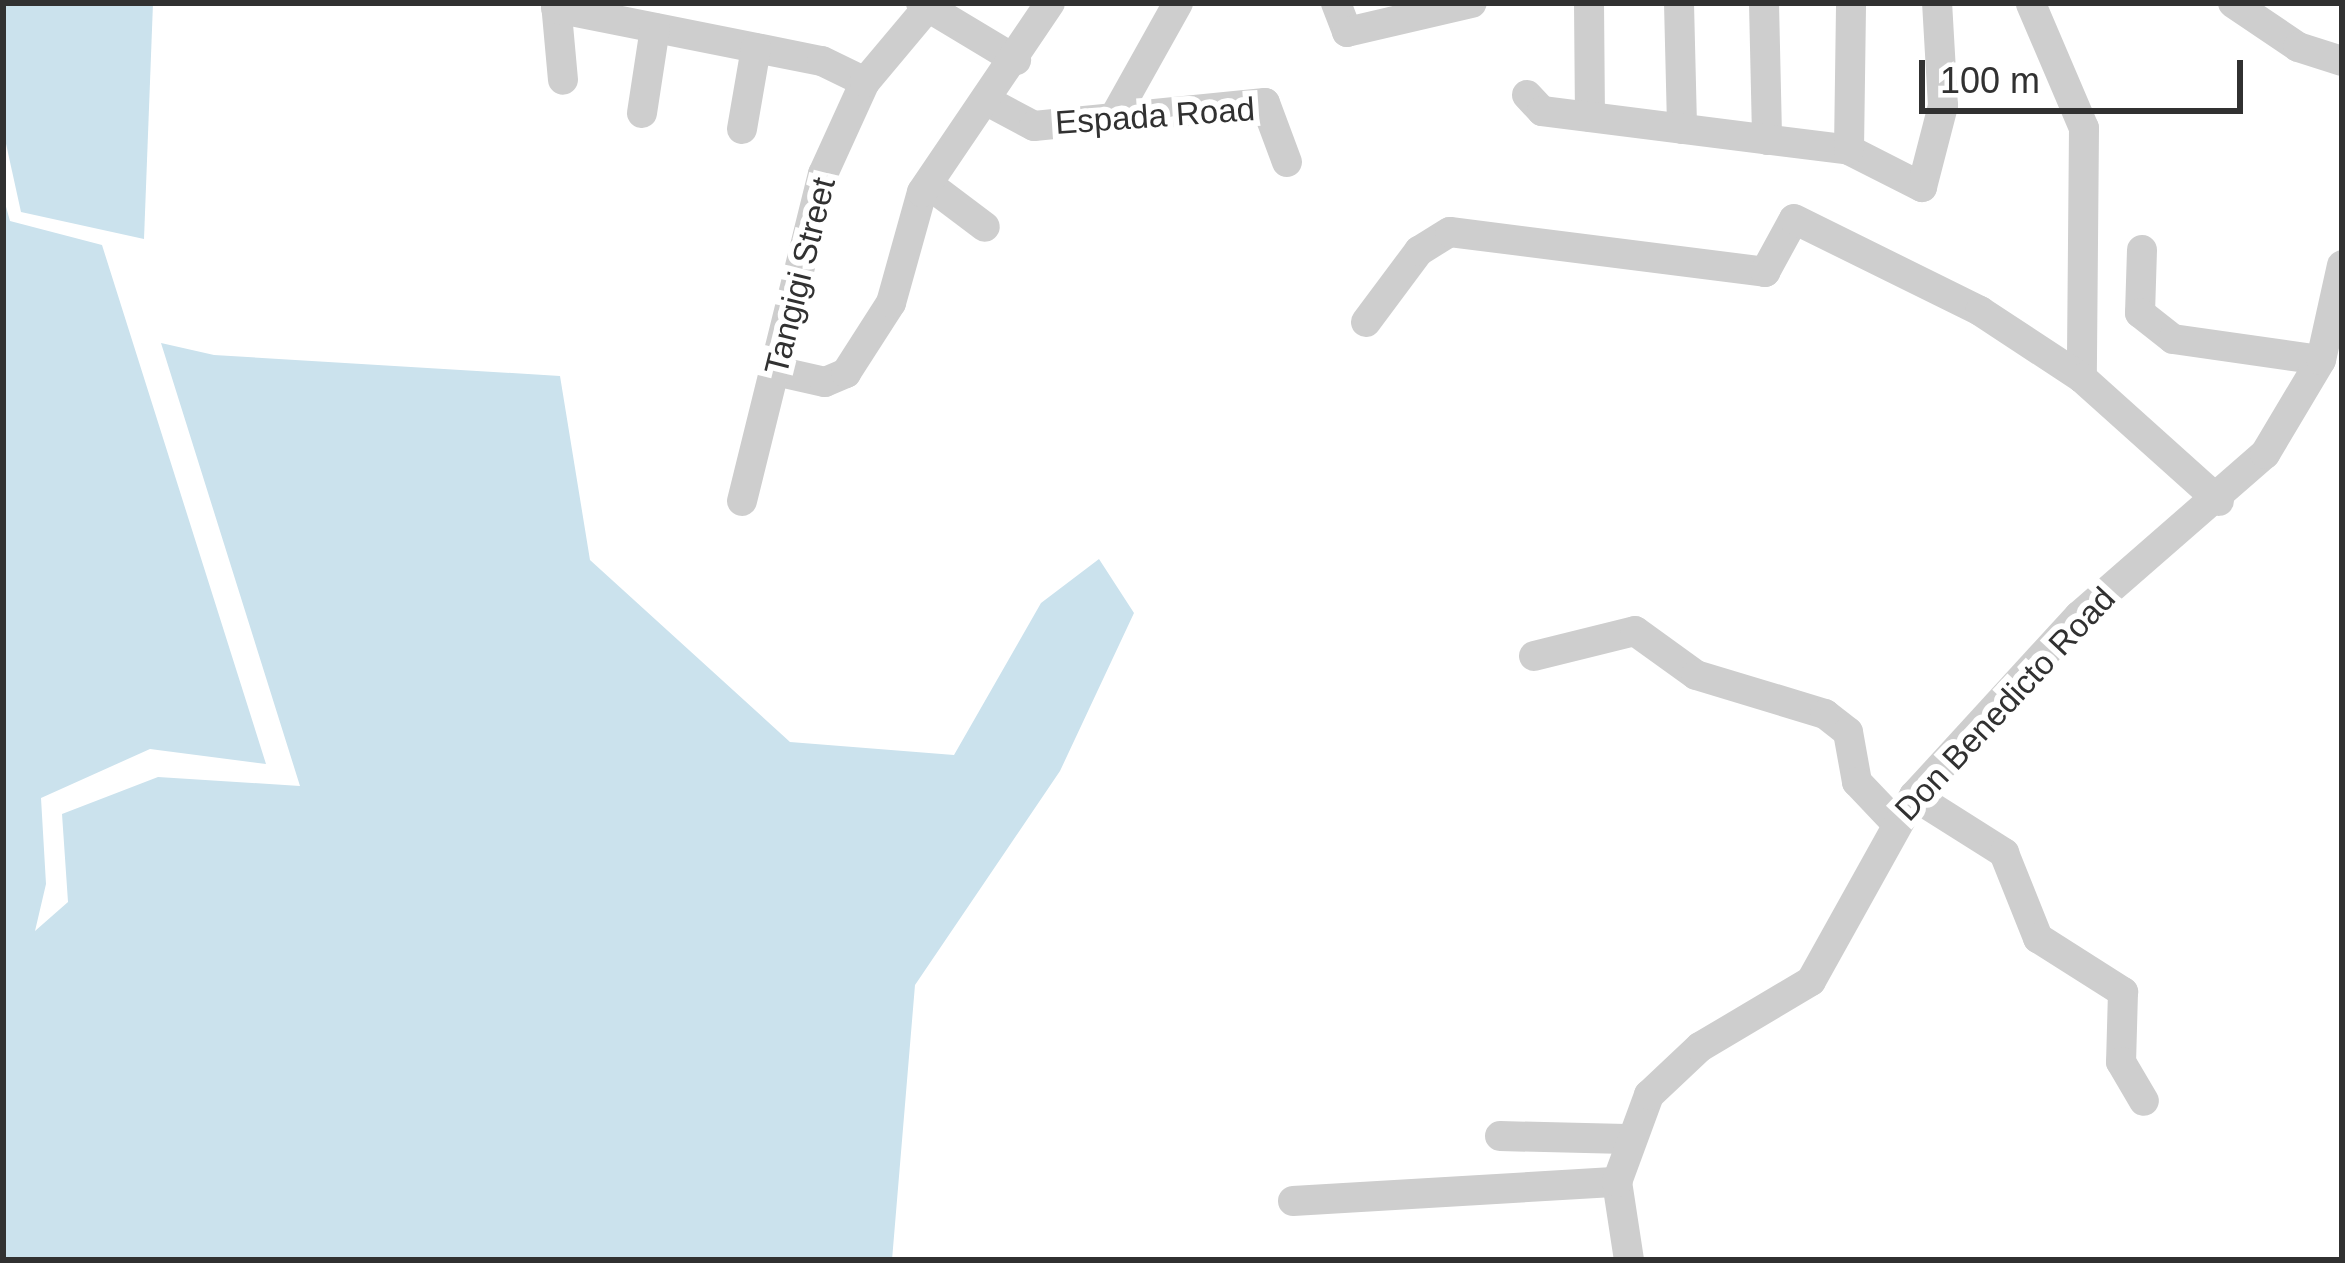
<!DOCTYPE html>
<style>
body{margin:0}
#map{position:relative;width:2345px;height:1263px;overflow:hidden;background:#fff;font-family:Arial,sans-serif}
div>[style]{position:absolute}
.water>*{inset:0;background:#cbe2ed}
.minor>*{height:30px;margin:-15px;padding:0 15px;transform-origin:15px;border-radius:15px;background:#cecece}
span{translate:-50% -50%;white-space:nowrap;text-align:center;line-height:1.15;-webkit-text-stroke:12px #fff;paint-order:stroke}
.street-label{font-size:33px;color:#313131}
.frame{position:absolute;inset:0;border:6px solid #313131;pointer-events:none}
.scale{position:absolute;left:1919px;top:60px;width:324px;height:54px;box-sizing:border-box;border:6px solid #313131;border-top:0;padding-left:15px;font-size:36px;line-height:42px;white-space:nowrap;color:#313131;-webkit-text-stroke:9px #fff;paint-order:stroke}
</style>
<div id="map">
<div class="water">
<i style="clip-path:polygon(3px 3px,153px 3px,144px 239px,21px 212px,3px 130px)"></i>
<i style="clip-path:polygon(3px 196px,10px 221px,102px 245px,266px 764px,150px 749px,41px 798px,46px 884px,35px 931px,68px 902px,62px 814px,158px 777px,300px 786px,161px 343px,214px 355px,560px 376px,590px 560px,790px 742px,954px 755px,1041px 603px,1099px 559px,1134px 613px,1060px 771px,915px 985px,892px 1260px,3px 1260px)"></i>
</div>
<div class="minor">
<i style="left:556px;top:3px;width:77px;rotate:84.8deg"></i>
<i style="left:921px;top:3px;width:111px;rotate:31deg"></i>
<i style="left:1336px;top:3px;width:31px;rotate:69deg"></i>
<i style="left:1347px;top:32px;width:128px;rotate:-13.1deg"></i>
<i style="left:1589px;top:3px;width:114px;rotate:89.5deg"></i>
<i style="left:1679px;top:3px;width:126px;rotate:88.6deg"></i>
<i style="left:1764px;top:3px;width:137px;rotate:88.7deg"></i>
<i style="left:2233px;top:3px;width:78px;rotate:34.1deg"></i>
<i style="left:2298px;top:47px;width:46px;rotate:17.7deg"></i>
<i style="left:2031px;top:4px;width:135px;rotate:66.9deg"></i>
<i style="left:2084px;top:128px;width:250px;rotate:90.5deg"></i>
<i style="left:556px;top:8px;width:271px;rotate:11.3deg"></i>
<i style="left:822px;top:61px;width:48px;rotate:26deg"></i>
<i style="left:1527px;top:95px;width:22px;rotate:47deg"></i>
<i style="left:1542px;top:111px;width:309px;rotate:7.2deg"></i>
<i style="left:1849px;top:150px;width:82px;rotate:26.9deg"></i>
<i style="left:1922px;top:187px;width:84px;rotate:-75.5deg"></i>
<i style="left:1943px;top:106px;width:103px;rotate:-93.3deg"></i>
<i style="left:989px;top:102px;width:51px;rotate:28.1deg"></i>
<i style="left:1034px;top:126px;width:232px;rotate:-5.7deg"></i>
<i style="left:1265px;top:103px;width:63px;rotate:69.6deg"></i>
<i style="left:642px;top:113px;width:86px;rotate:-81.3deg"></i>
<i style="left:1116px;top:114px;width:127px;rotate:-60.8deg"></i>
<i style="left:742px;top:129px;width:82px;rotate:-80.2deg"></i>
<i style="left:1849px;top:150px;width:147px;rotate:-89.2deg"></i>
<i style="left:928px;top:184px;width:71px;rotate:37deg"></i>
<i style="left:2142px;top:250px;width:63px;rotate:91.8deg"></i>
<i style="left:2140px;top:313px;width:42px;rotate:38.2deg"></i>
<i style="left:2173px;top:339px;width:149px;rotate:8.1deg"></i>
<i style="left:1366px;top:322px;width:89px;rotate:-53.3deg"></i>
<i style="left:1419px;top:251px;width:36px;rotate:-32deg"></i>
<i style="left:1450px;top:232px;width:318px;rotate:7.2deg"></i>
<i style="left:1765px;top:272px;width:60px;rotate:-61.3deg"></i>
<i style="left:1794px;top:219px;width:208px;rotate:26.3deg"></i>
<i style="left:1980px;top:311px;width:122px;rotate:33.3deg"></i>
<i style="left:2082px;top:378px;width:184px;rotate:41.9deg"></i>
<i style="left:776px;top:371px;width:50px;rotate:12.7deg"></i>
<i style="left:825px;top:382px;width:23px;rotate:-23deg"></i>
<i style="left:846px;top:373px;width:83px;rotate:-57.3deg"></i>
<i style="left:891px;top:303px;width:115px;rotate:-74.4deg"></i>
<i style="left:922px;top:192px;width:228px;rotate:-55.9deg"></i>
<i style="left:742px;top:501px;width:337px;rotate:-76.1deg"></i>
<i style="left:823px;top:174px;width:101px;rotate:-65.5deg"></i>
<i style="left:865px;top:82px;width:98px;rotate:-50deg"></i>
<i style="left:1534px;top:656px;width:104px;rotate:-13.9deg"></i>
<i style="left:1635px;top:631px;width:75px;rotate:35.8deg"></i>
<i style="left:1696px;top:675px;width:135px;rotate:16.8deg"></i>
<i style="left:1825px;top:714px;width:29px;rotate:38deg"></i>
<i style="left:1848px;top:732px;width:51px;rotate:79.8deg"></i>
<i style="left:1857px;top:782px;width:54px;rotate:46.5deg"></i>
<i style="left:1914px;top:796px;width:107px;rotate:32.3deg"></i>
<i style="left:2004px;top:853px;width:92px;rotate:68.2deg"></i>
<i style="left:2038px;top:938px;width:101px;rotate:32.4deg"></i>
<i style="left:2123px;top:992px;width:70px;rotate:91.6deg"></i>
<i style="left:2121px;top:1062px;width:45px;rotate:59.5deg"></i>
<i style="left:1500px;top:1136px;width:126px;rotate:1.4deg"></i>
<i style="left:1293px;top:1201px;width:325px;rotate:-3.4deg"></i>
<i style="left:1629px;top:1260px;width:79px;rotate:-98.7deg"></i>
<i style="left:1617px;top:1182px;width:93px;rotate:-69.8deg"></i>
<i style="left:1649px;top:1095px;width:70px;rotate:-43.3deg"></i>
<i style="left:1700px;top:1047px;width:129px;rotate:-30.7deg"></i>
<i style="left:1811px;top:981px;width:212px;rotate:-60.9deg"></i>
<i style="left:1914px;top:796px;width:244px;rotate:-47.5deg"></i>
<i style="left:2079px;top:616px;width:247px;rotate:-41.1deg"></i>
<i style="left:2265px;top:454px;width:109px;rotate:-59.2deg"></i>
<i style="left:2321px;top:360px;width:97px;rotate:-77.5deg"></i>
</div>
<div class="street-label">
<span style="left:1155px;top:116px;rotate:-4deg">Espada Road</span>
<span style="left:800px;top:276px;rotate:-76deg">Tangigi Street</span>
<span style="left:2005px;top:704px;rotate:-47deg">Don Benedicto Road</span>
</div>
<div class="frame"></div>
<div class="scale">100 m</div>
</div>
